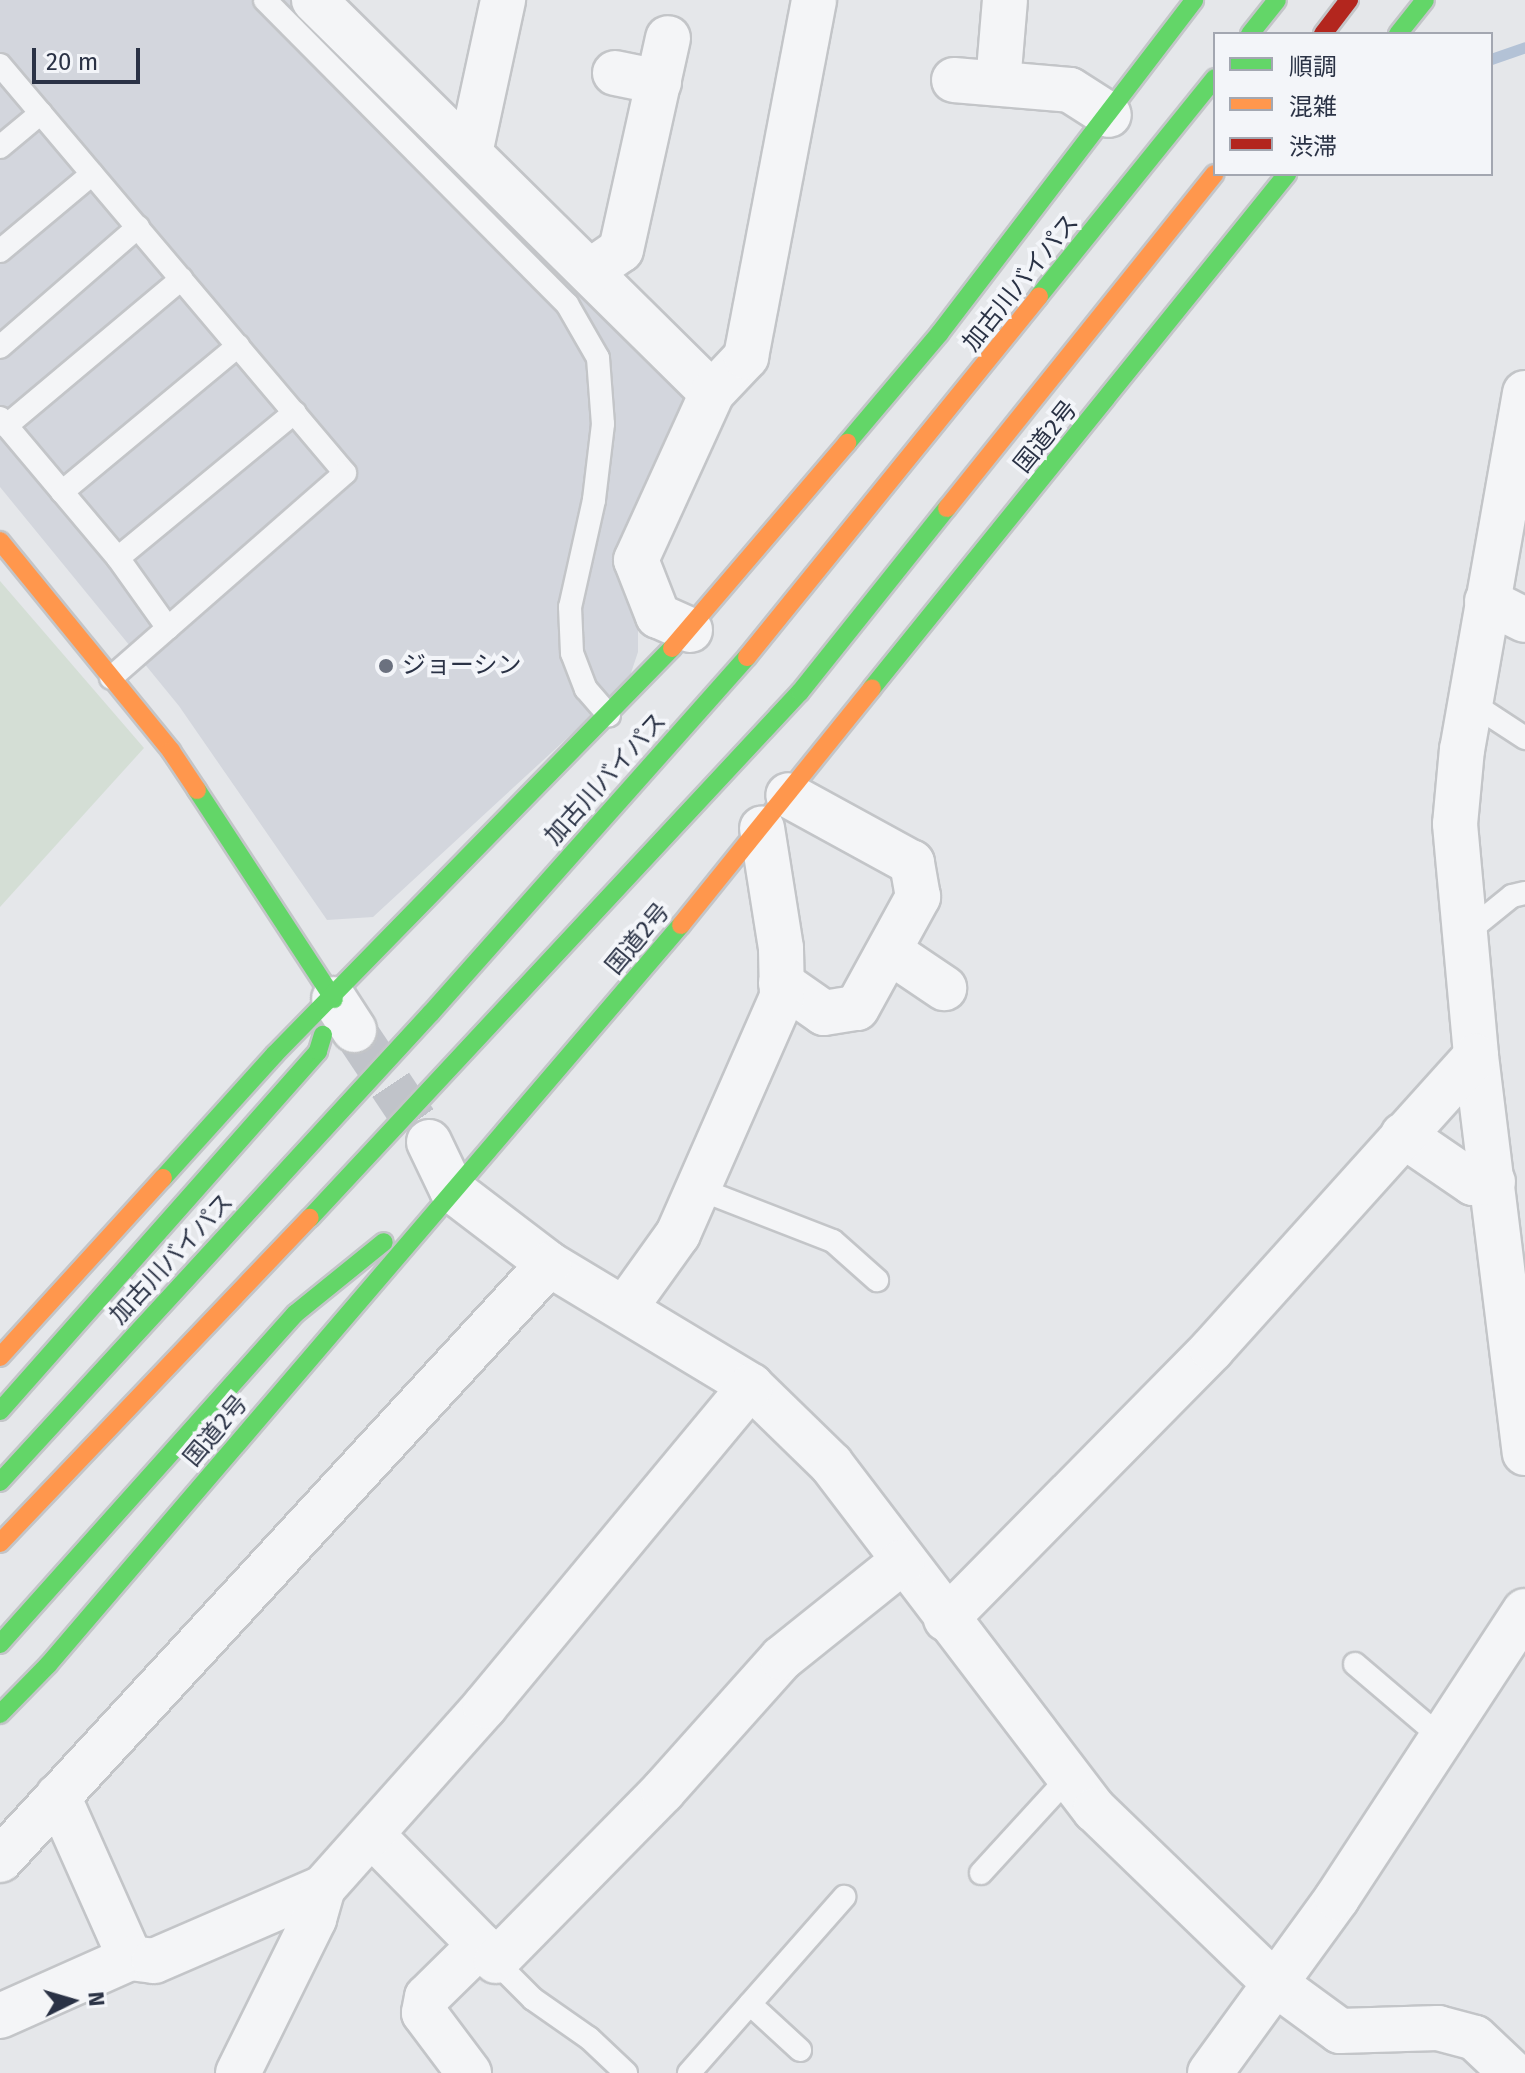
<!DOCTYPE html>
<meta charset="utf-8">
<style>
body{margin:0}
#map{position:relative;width:1525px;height:2073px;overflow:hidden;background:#e5e7ea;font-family:"Fira Sans","Noto Sans JP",sans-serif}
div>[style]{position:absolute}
.built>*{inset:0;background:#d3d6dd}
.green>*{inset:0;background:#d4ded5}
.stream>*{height:11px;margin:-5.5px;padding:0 5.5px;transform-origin:5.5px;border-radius:5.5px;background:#b3c2d6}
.street-tunnel>*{height:44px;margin-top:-22px;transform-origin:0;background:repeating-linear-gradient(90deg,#c0c3c9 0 44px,transparent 0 66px)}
.roads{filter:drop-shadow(2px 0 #c3c5c8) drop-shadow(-2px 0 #c3c5c8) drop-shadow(0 2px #c3c5c8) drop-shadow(0 -2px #c3c5c8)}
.lane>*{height:22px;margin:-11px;padding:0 11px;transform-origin:11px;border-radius:11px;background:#f4f5f7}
.street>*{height:44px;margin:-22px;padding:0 22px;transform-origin:22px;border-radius:22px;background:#f4f5f7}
.fast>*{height:18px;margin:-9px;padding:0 9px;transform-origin:9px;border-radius:9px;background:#63d668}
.slow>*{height:18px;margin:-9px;padding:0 9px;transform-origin:9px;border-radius:9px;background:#ff974d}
.jam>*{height:18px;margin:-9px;padding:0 9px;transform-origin:9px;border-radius:9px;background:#b3261e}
.dots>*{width:22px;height:22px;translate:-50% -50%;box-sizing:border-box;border:4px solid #f3f5f9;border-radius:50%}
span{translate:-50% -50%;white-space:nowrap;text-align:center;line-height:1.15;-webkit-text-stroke:8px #f3f5f9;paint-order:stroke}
.street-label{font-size:24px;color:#2a3245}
.poi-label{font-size:24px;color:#2a3245}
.left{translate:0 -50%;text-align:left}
.legend{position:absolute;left:1213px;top:32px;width:280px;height:144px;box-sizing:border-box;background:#f3f5f9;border:2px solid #a3a7b1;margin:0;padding:10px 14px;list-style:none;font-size:24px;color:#2a3245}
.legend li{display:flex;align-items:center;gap:16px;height:40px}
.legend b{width:40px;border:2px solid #a3a7b1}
.north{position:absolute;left:32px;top:1961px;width:80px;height:80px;-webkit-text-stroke:6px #f3f5f9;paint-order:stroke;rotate:85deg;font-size:22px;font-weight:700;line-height:32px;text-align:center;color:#2a3245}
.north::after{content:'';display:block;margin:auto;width:28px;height:36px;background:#2a3245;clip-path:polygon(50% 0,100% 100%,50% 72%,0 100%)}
.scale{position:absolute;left:32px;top:48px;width:108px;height:36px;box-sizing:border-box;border:4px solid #2a3245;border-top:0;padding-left:10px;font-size:24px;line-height:28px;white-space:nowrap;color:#2a3245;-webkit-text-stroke:6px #f3f5f9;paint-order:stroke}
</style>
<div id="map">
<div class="built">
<i style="clip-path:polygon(0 0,290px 0,685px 390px,688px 411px,638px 613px,638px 652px,628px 682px,373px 917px,327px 920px,179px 706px,0 487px)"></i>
</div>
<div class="green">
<i style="clip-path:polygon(0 581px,144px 748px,0 907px)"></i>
</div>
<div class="stream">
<i style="left:1491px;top:59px;width:36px;rotate:-19deg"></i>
</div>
<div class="street-tunnel">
<i style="left:354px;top:1030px;width:135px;rotate:56.2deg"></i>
</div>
<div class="roads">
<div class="lane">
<i style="left:265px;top:0;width:429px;rotate:45.2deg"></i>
<i style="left:567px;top:304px;width:62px;rotate:60.1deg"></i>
<i style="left:598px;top:358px;width:66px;rotate:85.7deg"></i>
<i style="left:603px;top:424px;width:77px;rotate:96.8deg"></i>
<i style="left:594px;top:500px;width:110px;rotate:102.6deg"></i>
<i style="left:570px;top:607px;width:46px;rotate:87.5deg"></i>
<i style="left:572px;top:653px;width:39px;rotate:69deg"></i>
<i style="left:586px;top:689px;width:35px;rotate:49deg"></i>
<i style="left:0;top:65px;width:534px;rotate:49.78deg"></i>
<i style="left:345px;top:473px;width:311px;rotate:138.8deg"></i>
<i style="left:0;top:147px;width:53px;rotate:-39.7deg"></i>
<i style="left:0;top:251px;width:120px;rotate:-39.9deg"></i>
<i style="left:0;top:347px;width:183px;rotate:-41deg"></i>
<i style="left:0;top:418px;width:183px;rotate:49.9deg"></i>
<i style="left:118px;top:558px;width:86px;rotate:54.5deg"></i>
<i style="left:6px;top:426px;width:229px;rotate:-40deg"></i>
<i style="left:62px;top:492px;width:229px;rotate:-39.7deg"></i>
<i style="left:118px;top:558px;width:229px;rotate:-39.5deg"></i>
<i style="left:1470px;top:702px;width:66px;rotate:33.2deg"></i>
<i style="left:1465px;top:934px;width:60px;rotate:-39deg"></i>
<i style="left:1512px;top:896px;width:13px;rotate:-13deg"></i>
<i style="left:694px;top:1187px;width:149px;rotate:21.2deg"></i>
<i style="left:833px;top:1241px;width:59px;rotate:41.6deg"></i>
<i style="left:1355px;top:1664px;width:114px;rotate:40.4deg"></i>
<i style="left:981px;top:1873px;width:130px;rotate:-47.5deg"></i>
<i style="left:491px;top:1957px;width:59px;rotate:45deg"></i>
<i style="left:533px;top:1999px;width:68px;rotate:34.9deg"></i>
<i style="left:589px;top:2038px;width:51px;rotate:43.4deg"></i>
<i style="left:750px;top:2004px;width:68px;rotate:42.6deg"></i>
<i style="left:689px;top:2073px;width:235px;rotate:-48.6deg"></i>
</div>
<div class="street">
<i style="left:314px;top:0;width:559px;rotate:44.64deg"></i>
<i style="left:615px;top:73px;width:45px;rotate:11.6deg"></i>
<i style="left:954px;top:80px;width:116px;rotate:4.9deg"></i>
<i style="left:1070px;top:90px;width:46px;rotate:32.7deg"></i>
<i style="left:998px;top:83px;width:83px;rotate:-85.2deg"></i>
<i style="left:470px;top:153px;width:157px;rotate:-77.8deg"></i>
<i style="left:592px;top:270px;width:35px;rotate:-35deg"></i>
<i style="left:621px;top:250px;width:217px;rotate:-77.5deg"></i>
<i style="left:1525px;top:393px;width:362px;rotate:100deg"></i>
<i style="left:1462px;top:749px;width:75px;rotate:95.3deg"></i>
<i style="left:1455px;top:824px;width:233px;rotate:84.8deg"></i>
<i style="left:1476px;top:1056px;width:400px;rotate:83deg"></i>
<i style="left:1487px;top:601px;width:42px;rotate:26.6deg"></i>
<i style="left:690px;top:630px;width:35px;rotate:-156deg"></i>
<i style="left:658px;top:616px;width:60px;rotate:-111.4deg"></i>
<i style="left:636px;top:560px;width:183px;rotate:-65.5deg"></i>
<i style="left:712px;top:393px;width:50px;rotate:-46.6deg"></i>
<i style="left:746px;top:357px;width:363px;rotate:-79.2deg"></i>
<i style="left:892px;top:953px;width:63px;rotate:33.9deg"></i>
<i style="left:781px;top:983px;width:52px;rotate:34.9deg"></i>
<i style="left:824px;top:1013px;width:33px;rotate:-9deg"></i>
<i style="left:857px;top:1008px;width:127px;rotate:-61.2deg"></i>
<i style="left:918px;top:897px;width:35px;rotate:-100deg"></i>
<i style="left:912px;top:863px;width:141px;rotate:-151.3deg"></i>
<i style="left:334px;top:999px;width:37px;rotate:57deg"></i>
<i style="left:1403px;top:1135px;width:85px;rotate:34.4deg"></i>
<i style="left:1473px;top:1183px;width:20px;rotate:-3deg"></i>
<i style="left:429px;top:1142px;width:53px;rotate:64.4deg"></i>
<i style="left:452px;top:1190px;width:122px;rotate:37.3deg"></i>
<i style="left:549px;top:1264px;width:236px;rotate:31.1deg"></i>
<i style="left:751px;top:1386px;width:112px;rotate:44.3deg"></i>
<i style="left:831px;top:1464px;width:435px;rotate:52.7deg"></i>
<i style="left:1095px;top:1810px;width:248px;rotate:44deg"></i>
<i style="left:1273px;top:1982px;width:83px;rotate:36.2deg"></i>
<i style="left:1340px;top:2031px;width:98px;rotate:-1.8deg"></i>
<i style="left:1438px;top:2028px;width:38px;rotate:15deg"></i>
<i style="left:1475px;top:2038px;width:51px;rotate:43.4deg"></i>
<i style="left:625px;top:1308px;width:91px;rotate:-54.4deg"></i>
<i style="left:678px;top:1234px;width:259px;rotate:-66.3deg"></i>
<i style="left:782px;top:997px;width:49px;rotate:-91.2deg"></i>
<i style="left:781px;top:948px;width:121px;rotate:-99deg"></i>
<i style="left:946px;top:1619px;width:379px;rotate:-45.4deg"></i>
<i style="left:1212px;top:1349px;width:394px;rotate:-48deg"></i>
<i style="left:58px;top:1796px;width:177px;rotate:66deg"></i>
<i style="left:372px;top:1835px;width:154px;rotate:45.5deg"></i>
<i style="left:480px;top:1945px;width:74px;rotate:135.5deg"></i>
<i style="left:427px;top:1997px;width:16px;rotate:101deg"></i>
<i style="left:424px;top:2013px;width:75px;rotate:53.1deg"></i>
<i style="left:0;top:1860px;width:810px;rotate:-47.35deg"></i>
<i style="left:496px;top:1961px;width:238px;rotate:-45.5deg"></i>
<i style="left:663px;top:1791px;width:178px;rotate:-48.2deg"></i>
<i style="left:782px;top:1658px;width:154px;rotate:-38.7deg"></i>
<i style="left:0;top:2016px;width:142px;rotate:-24deg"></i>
<i style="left:130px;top:1958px;width:24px;rotate:7deg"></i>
<i style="left:154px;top:1961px;width:184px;rotate:-23.4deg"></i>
<i style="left:323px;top:1888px;width:244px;rotate:-48.3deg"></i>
<i style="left:485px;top:1706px;width:416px;rotate:-50.3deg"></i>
<i style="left:238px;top:2073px;width:172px;rotate:-63.7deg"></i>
<i style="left:314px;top:1919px;width:32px;rotate:-74deg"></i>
<i style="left:1210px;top:2073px;width:216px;rotate:-54deg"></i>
<i style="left:1337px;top:1898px;width:343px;rotate:-56.8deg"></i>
</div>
<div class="fast">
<i style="left:1250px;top:34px;width:43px;rotate:-51.5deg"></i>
<i style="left:1398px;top:34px;width:43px;rotate:-51.5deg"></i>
<i style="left:1039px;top:296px;width:280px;rotate:-51.1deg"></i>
<i style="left:847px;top:443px;width:143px;rotate:-49.8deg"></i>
<i style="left:939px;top:334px;width:420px;rotate:-52.6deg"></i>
<i style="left:872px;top:688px;width:661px;rotate:-51.08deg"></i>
<i style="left:197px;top:790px;width:250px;rotate:56.8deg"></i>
<i style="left:163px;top:1178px;width:166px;rotate:-47.9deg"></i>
<i style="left:274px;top:1055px;width:569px;rotate:-45.64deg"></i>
<i style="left:310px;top:1218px;width:719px;rotate:-47.03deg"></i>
<i style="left:800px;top:692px;width:236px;rotate:-51.4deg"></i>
<i style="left:0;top:1411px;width:480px;rotate:-48.5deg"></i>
<i style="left:318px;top:1051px;width:17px;rotate:-73deg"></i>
<i style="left:0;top:1482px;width:637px;rotate:-47.42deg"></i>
<i style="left:431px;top:1013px;width:476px;rotate:-48.4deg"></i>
<i style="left:0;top:1644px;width:443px;rotate:-48.2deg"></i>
<i style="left:295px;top:1314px;width:114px;rotate:-39deg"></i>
<i style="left:0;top:1714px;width:69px;rotate:-45.6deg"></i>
<i style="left:48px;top:1665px;width:974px;rotate:-49.46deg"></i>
</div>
<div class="slow">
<i style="left:947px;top:508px;width:428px;rotate:-51.3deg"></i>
<i style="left:0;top:541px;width:271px;rotate:50.8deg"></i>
<i style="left:171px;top:751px;width:47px;rotate:56.3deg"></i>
<i style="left:672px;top:648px;width:270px;rotate:-49.5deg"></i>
<i style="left:747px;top:657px;width:464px;rotate:-51deg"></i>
<i style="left:681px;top:925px;width:304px;rotate:-51.1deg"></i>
<i style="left:0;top:1357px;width:242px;rotate:-47.7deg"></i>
<i style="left:0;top:1543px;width:449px;rotate:-46.4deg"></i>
</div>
<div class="jam">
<i style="left:1323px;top:34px;width:43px;rotate:-52.6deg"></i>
</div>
</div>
<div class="dots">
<i style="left:386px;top:666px;background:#6b717f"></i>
</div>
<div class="street-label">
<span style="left:1021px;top:283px;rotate:-51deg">加古川バイパス</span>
<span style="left:1046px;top:437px;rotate:-51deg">国道2号</span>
<span style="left:606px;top:779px;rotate:-48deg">加古川バイパス</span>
<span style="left:638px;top:939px;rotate:-50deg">国道2号</span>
<span style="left:172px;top:1259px;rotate:-47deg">加古川バイパス</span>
<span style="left:216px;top:1431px;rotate:-50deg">国道2号</span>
</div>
<div class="poi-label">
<span class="left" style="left:402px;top:666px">ジョーシン</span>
</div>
<ul class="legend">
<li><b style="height:10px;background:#63d668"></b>順調</li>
<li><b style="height:10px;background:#ff974d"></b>混雑</li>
<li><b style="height:10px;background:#b3261e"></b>渋滞</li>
</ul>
<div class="north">N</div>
<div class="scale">20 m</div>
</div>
